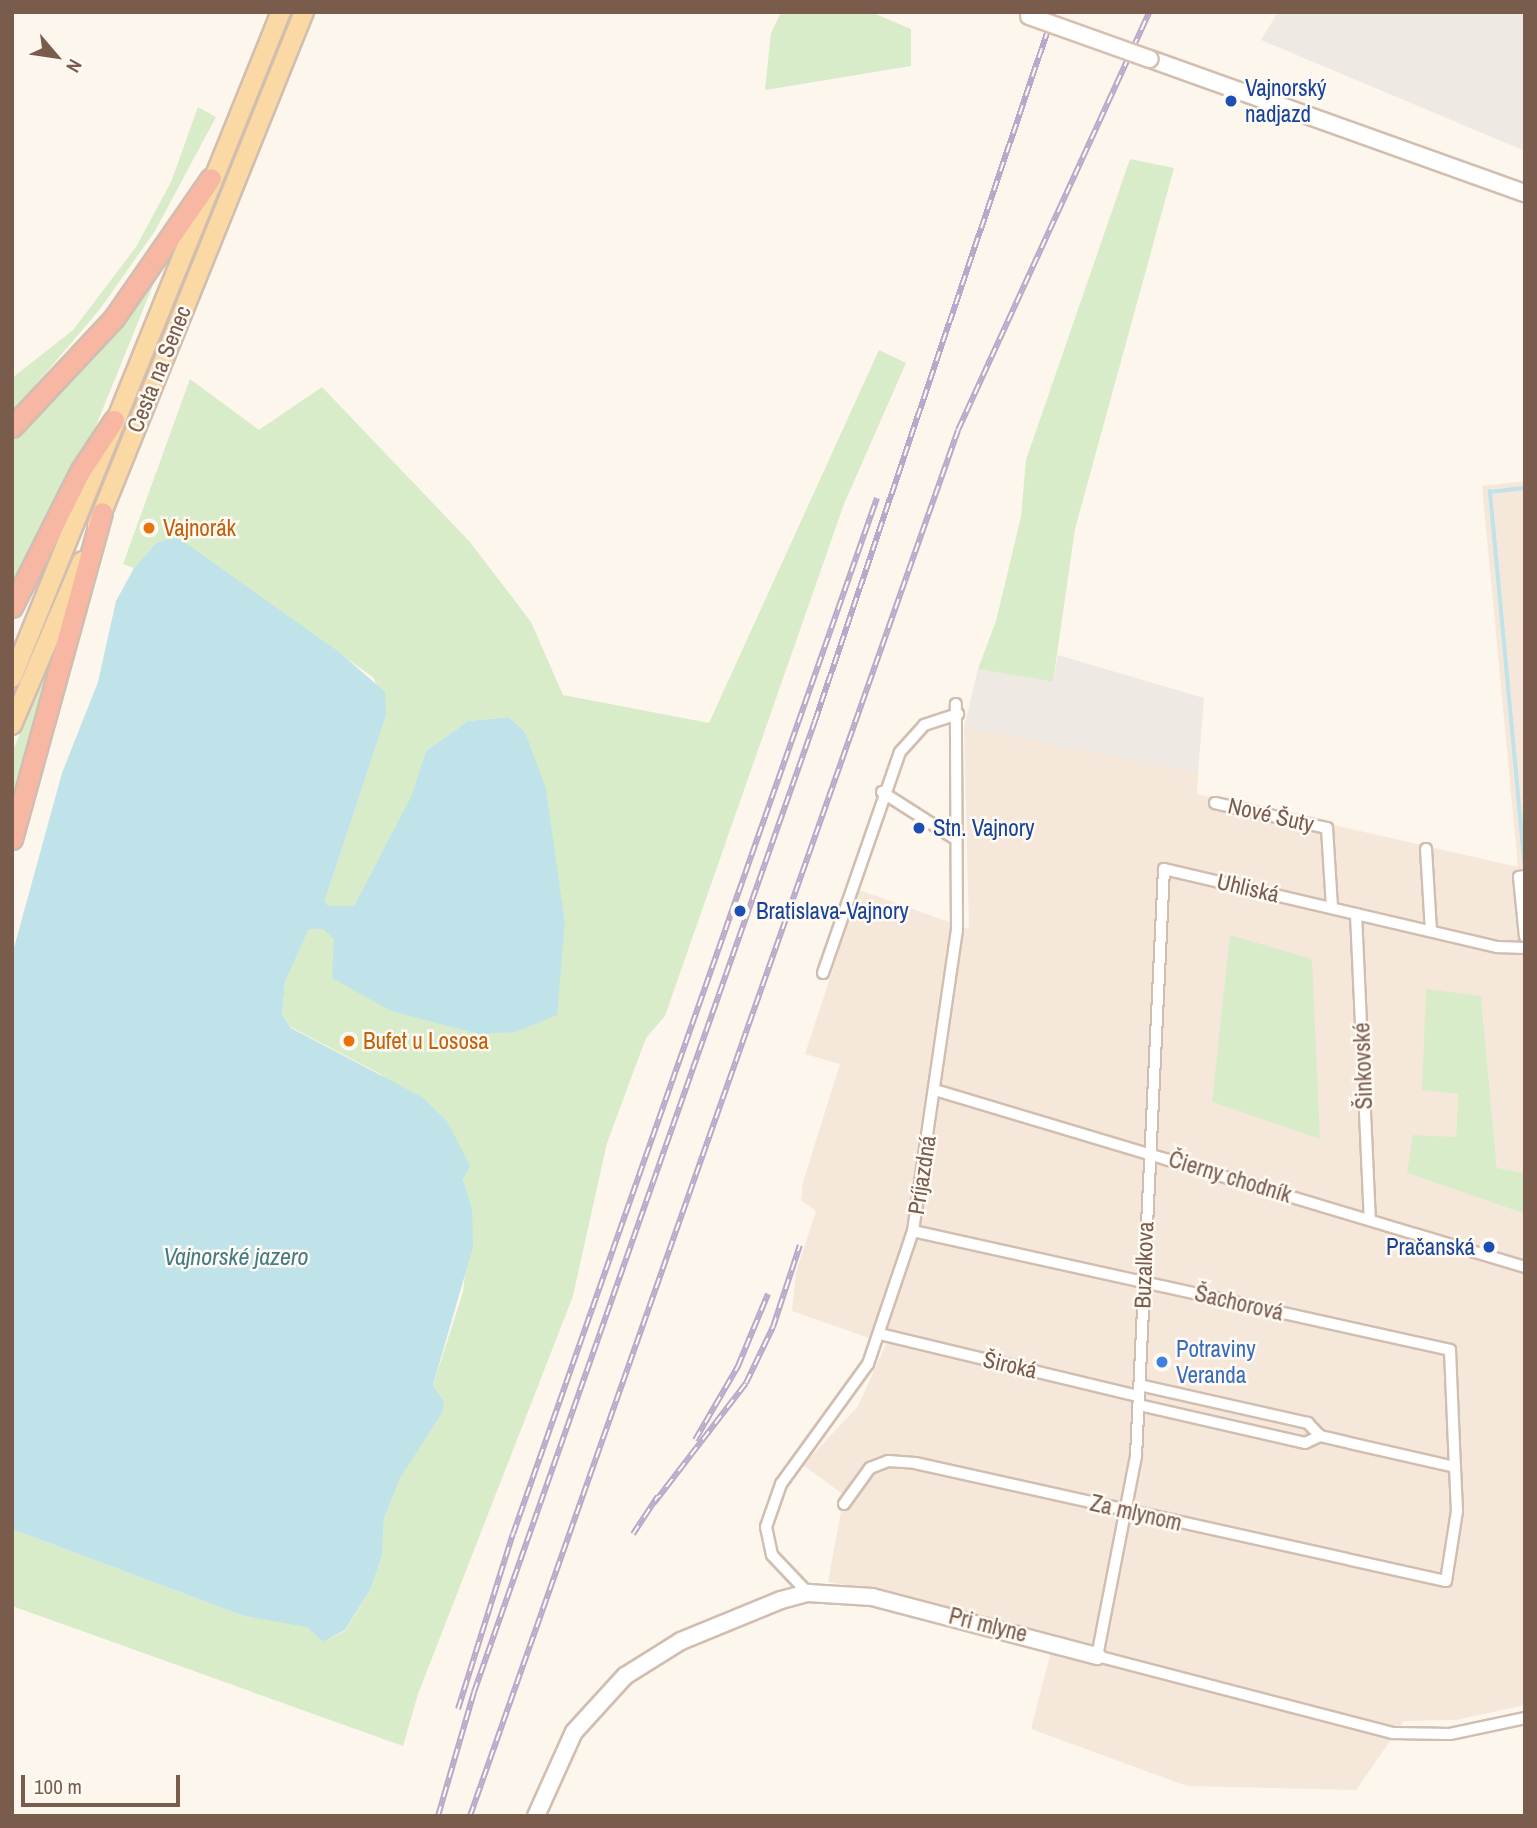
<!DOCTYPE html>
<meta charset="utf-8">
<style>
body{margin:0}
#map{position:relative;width:1537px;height:1828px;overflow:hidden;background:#fdf6ec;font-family:"Archivo Narrow",sans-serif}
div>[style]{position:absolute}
.residential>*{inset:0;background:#f5e8da}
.industrial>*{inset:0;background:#efe9e4}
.green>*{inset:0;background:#d8ecc9}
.water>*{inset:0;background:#bfe3e8}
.stream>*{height:3.5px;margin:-1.75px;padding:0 1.75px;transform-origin:1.75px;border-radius:1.75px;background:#bfe3e8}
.roads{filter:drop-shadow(2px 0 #d1beb0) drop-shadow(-2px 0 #d1beb0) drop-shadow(0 2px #d1beb0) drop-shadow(0 -2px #d1beb0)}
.street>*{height:10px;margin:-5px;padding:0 5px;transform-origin:5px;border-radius:5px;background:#fff}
.secondary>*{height:16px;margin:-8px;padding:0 8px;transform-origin:8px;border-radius:8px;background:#fff}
.primary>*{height:18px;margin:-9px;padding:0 9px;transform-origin:9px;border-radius:9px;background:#fbd9a5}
.highway>*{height:19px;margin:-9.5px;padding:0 9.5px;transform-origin:9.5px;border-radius:9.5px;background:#f7b7a3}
.rail>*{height:6px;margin-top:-3px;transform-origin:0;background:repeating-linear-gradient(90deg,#fffaf3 0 10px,#b9a8c9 0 20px);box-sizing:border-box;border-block:2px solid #b9a8c9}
.bridges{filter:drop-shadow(2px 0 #d6c0b0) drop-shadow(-2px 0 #d6c0b0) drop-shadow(0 2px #d6c0b0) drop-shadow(0 -2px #d6c0b0)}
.secondary-bridge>*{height:16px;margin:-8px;padding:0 8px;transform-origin:8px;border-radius:8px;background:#fff}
.dots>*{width:19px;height:19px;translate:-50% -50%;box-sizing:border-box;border:4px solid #fffaf3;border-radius:50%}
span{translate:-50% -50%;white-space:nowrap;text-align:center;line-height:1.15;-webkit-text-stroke:5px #fffaf3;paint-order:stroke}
.transit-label{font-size:23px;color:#164399}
.left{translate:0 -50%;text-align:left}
.right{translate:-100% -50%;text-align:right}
.street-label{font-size:23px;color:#7a5c4d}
.food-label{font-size:23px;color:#c56008}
.shop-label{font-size:23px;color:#366cbe}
.water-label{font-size:24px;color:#437c86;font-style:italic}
.frame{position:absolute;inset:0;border:14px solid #7a5c4d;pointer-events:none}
.north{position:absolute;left:21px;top:21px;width:70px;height:70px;-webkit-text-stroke:5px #fffaf3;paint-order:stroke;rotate:119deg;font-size:19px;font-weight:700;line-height:28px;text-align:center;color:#7a5c4d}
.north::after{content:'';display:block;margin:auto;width:24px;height:32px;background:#7a5c4d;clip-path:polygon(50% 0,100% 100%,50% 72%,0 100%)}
.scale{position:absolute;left:21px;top:1775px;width:159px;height:32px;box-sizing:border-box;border:4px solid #7a5c4d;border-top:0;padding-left:9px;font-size:21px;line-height:24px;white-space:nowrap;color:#7a5c4d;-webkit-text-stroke:5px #fffaf3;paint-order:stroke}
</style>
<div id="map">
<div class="residential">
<i style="clip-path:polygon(1525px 481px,1525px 1173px,1497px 1168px,1481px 996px,1422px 1089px,1458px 1094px,1456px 1137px,1407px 1173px,1525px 1214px,1525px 1705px,1456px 1720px,1404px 1721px,1356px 1790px,1187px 1786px,1031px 1729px,1051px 1651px,907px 1596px,828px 1582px,844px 1495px,803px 1465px,858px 1406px,886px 1344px,792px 1311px,796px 1272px,816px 1211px,801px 1200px,803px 1182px,840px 1064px,805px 1054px,859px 890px,969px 929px,964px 727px,1198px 773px,1197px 794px,1518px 867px,1482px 486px)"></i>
</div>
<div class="industrial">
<i style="clip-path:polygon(1278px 12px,1525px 12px,1525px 151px,1261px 40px)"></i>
<i style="clip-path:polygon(1058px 655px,1204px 698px,1198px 773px,964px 727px,978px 669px,1053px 682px)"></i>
</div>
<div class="green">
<i style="clip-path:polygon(781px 12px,871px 12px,911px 29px,911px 66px,765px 90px,771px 33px)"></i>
<i style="clip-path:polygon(198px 107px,216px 117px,155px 231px,100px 309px,12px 413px,12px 378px,73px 330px,136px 247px,171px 182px)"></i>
<i style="clip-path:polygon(1130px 159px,1174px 168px,1075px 529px,1053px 682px,978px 669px,996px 621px,1021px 517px,1026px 460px)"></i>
<i style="clip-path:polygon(156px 278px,93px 433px,12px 591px,12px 439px,75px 377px)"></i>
<i style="clip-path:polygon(879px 350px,906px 363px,844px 504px,665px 1016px,646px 1038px,607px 1143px,573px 1296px,418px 1694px,403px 1746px,12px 1606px,12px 1529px,244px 1616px,307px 1626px,323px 1642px,345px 1631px,371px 1588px,382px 1556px,384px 1519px,400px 1477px,444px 1401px,433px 1385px,463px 1292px,472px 1208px,463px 1179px,382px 1075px,291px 1027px,282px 1014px,285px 982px,309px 929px,323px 929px,452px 1027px,478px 1034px,565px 923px,548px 811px,525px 732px,509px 717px,468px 721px,426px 751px,412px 797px,354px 906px,328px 906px,325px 900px,386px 716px,374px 678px,177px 538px,156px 543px,134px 568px,123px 564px,190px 379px,259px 430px,322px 387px,470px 542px,531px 622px,563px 695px,709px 723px)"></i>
<i style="clip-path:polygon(60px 632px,12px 815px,12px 753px)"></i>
<i style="clip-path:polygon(1230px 935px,1312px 959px,1320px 1139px,1212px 1102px)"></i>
<i style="clip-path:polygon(1426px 989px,1481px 996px,1497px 1168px,1525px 1173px,1525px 1214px,1407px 1173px,1413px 1135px,1456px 1137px,1458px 1094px,1422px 1090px)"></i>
</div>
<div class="water">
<i style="clip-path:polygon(177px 537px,339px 652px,385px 692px,386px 716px,325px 900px,328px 906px,354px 906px,411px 797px,426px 751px,468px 721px,509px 717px,525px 732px,546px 789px,565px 923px,557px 1015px,516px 1032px,478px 1034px,391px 1011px,332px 978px,334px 939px,323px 929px,309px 929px,285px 982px,282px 1014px,291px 1028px,422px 1097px,447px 1121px,470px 1166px,463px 1179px,472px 1208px,473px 1247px,433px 1385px,444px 1401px,442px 1413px,400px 1478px,384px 1519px,382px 1556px,371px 1588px,345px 1630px,323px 1642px,307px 1627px,244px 1616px,12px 1529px,12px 955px,62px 773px,98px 682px,116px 601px,134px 568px,156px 543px)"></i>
</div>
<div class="stream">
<i style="left:1525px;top:870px;width:380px;rotate:-95.3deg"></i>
<i style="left:1490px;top:492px;width:35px;rotate:-7deg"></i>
</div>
<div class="roads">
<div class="street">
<i style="left:882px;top:792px;width:85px;rotate:32.6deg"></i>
<i style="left:1215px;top:803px;width:115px;rotate:12.6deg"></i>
<i style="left:1327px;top:828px;width:79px;rotate:86.4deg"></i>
<i style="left:1426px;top:849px;width:82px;rotate:86.5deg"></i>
<i style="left:1525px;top:876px;width:6px;rotate:171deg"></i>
<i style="left:1519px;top:877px;width:60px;rotate:84.3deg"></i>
<i style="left:1356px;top:914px;width:305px;rotate:87.4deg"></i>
<i style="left:1525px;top:948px;width:28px;rotate:-178deg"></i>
<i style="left:1497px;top:947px;width:342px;rotate:-166.8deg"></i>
<i style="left:1164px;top:869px;width:588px;rotate:92.73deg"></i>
<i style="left:1136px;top:1456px;width:204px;rotate:101deg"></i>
<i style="left:1097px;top:1656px;width:306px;rotate:14.6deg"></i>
<i style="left:1393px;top:1733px;width:57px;rotate:1deg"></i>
<i style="left:1450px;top:1734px;width:77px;rotate:-12deg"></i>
<i style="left:823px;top:973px;width:234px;rotate:-70.8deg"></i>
<i style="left:900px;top:752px;width:36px;rotate:-48deg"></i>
<i style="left:924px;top:725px;width:36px;rotate:-18deg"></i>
<i style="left:935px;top:1090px;width:616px;rotate:16.7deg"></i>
<i style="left:913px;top:1231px;width:550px;rotate:12.49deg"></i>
<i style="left:1450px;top:1350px;width:117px;rotate:87.6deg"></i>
<i style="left:880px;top:1334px;width:266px;rotate:13.5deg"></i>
<i style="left:1139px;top:1405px;width:170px;rotate:12.9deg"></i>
<i style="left:1305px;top:1443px;width:17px;rotate:-25deg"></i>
<i style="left:844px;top:1504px;width:44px;rotate:-54.2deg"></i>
<i style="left:870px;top:1468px;width:19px;rotate:-21deg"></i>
<i style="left:888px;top:1461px;width:27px;rotate:4deg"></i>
<i style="left:915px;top:1463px;width:544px;rotate:12.53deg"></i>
<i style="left:1446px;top:1581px;width:71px;rotate:-81.1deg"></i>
<i style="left:1457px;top:1511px;width:44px;rotate:-92.6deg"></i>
<i style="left:1455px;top:1467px;width:139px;rotate:-167.1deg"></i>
<i style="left:1320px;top:1436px;width:18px;rotate:-133deg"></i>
<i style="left:1308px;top:1423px;width:172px;rotate:-167.3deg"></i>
<i style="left:808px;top:1593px;width:52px;rotate:-133.5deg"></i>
<i style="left:772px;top:1555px;width:29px;rotate:-102deg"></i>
<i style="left:766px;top:1527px;width:46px;rotate:-70.8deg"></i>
<i style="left:781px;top:1484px;width:148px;rotate:-54.1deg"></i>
<i style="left:868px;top:1364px;width:140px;rotate:-71.3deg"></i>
<i style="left:913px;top:1231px;width:304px;rotate:-81.7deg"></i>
<i style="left:957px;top:930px;width:226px;rotate:-90.3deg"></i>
</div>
<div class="secondary">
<i style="left:1150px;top:59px;width:398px;rotate:19.7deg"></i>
<i style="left:536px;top:1816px;width:92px;rotate:-65.7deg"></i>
<i style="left:574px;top:1732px;width:76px;rotate:-47.7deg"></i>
<i style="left:625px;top:1676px;width:66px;rotate:-32deg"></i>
<i style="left:681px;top:1641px;width:108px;rotate:-22.3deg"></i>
<i style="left:781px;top:1600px;width:28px;rotate:-15deg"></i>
<i style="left:808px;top:1593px;width:64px;rotate:3.6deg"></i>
<i style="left:872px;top:1597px;width:233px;rotate:14.7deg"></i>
</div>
<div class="primary">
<i style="left:97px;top:525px;width:553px;rotate:-68.03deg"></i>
<i style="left:12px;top:678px;width:718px;rotate:-68.01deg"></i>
<i style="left:12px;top:725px;width:178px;rotate:-66.9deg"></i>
</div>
<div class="highway">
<i style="left:12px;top:427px;width:149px;rotate:-46.9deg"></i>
<i style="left:114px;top:318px;width:170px;rotate:-55.3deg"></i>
<i style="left:12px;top:607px;width:153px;rotate:-63.3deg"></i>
<i style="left:81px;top:470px;width:60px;rotate:-56.6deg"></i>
<i style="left:12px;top:839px;width:339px;rotate:-74.6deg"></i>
</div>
</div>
<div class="rail">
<i style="left:695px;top:1440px;width:86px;rotate:-59.8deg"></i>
<i style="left:738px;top:1366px;width:78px;rotate:-67.4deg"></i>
<i style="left:654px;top:1503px;width:151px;rotate:-52.5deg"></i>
<i style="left:746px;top:1383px;width:62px;rotate:-64.3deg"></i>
<i style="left:773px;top:1327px;width:86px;rotate:-71.8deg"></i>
<i style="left:633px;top:1534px;width:45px;rotate:-56.7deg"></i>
<i style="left:458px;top:1709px;width:183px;rotate:-72.6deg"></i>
<i style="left:513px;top:1534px;width:1098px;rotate:-70.64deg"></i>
<i style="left:438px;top:1816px;width:129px;rotate:-73.8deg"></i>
<i style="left:474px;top:1692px;width:1029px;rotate:-70.65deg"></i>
<i style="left:815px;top:721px;width:748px;rotate:-71.37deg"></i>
<i style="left:470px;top:1816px;width:1469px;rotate:-70.6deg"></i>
<i style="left:958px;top:430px;width:460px;rotate:-65.4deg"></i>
</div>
<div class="bridges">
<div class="secondary-bridge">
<i style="left:1029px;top:16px;width:128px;rotate:19.6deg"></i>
</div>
</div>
<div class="dots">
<i style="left:1231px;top:101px;background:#1a4fb4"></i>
<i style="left:149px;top:528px;background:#e8710a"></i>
<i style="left:919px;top:828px;background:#1a4fb4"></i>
<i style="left:740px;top:911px;background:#1a4fb4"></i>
<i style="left:349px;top:1041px;background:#e8710a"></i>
<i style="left:1489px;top:1247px;background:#1a4fb4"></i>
<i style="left:1162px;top:1362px;background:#3f7fe0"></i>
</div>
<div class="transit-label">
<span class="left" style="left:1245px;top:101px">Vajnorský<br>nadjazd</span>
<span class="left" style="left:933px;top:828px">Stn. Vajnory</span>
<span class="left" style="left:756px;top:911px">Bratislava-Vajnory</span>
<span class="right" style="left:1475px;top:1247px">Pračanská</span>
</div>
<div class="street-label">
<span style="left:159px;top:369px;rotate:-68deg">Cesta na Senec</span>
<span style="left:1271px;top:815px;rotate:13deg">Nové Šuty</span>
<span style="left:1248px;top:888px;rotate:13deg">Uhliská</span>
<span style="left:1363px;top:1066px;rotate:-92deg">Šinkovské</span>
<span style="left:922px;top:1175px;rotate:-81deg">Príjazdná</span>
<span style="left:1230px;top:1177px;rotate:17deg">Čierny chodník</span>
<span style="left:1144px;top:1265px;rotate:-88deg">Buzalkova</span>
<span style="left:1239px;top:1303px;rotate:13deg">Šachorová</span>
<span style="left:1010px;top:1365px;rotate:13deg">Široká</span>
<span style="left:1136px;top:1513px;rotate:13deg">Za mlynom</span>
<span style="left:988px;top:1625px;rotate:14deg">Pri mlyne</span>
</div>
<div class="food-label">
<span class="left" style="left:163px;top:528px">Vajnorák</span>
<span class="left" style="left:363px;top:1041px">Bufet u Lososa</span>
</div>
<div class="shop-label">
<span class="left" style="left:1176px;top:1362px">Potraviny<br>Veranda</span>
</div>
<div class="water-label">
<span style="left:236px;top:1257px">Vajnorské jazero</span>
</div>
<div class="frame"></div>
<div class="north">N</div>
<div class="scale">100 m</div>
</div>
